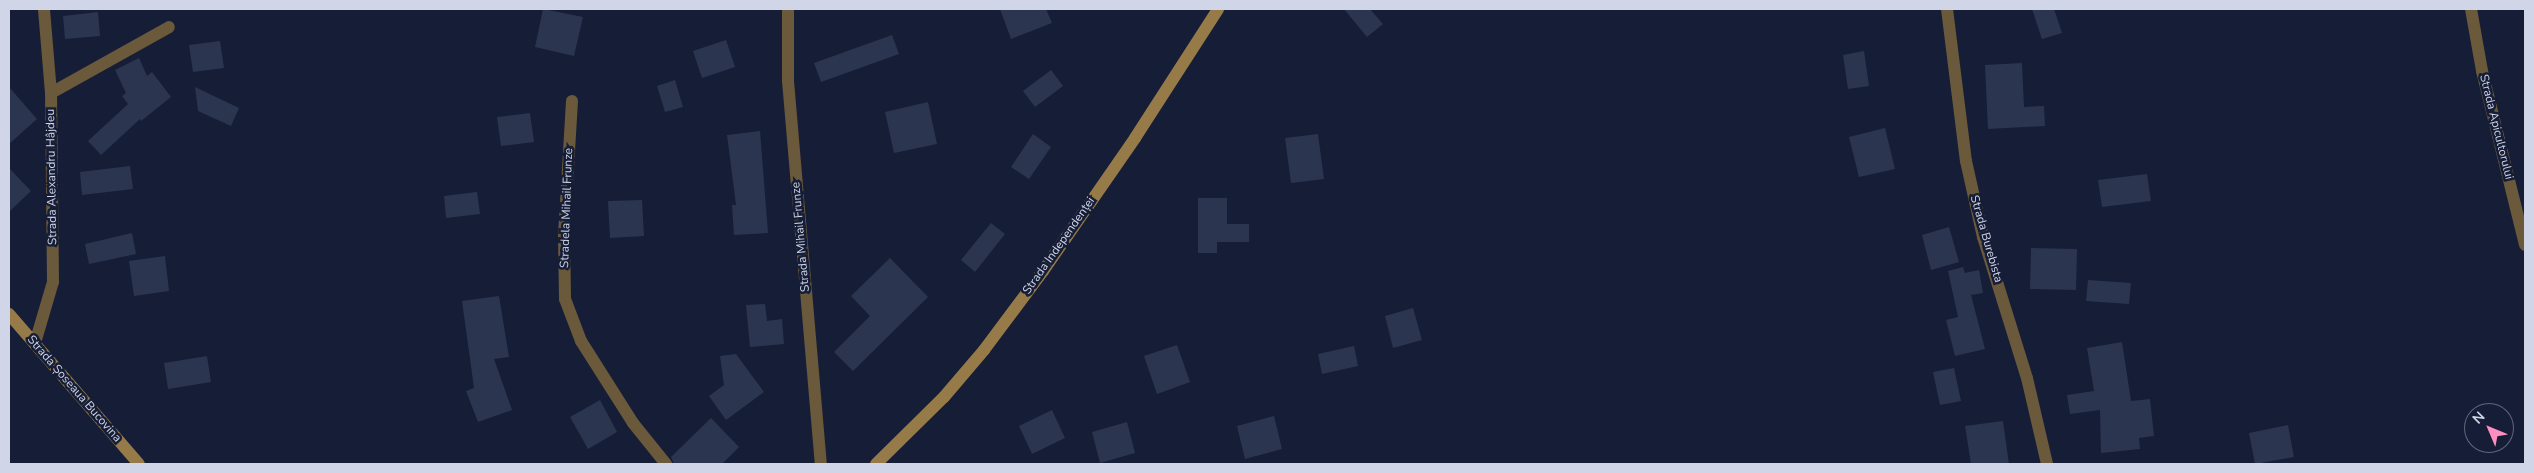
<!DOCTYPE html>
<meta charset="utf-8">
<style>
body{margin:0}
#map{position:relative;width:2534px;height:473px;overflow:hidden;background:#161d36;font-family:"Nunito Sans",sans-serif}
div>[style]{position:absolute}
.building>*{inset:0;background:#2c3550}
.service>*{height:12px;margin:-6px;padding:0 6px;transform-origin:6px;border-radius:6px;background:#6a593a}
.minor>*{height:12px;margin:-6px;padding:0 6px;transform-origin:6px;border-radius:6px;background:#6a593a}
.secondary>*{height:12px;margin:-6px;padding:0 6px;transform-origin:6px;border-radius:6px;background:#967b48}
span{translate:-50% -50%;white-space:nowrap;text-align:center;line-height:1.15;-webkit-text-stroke:5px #161d36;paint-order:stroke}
.street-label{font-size:12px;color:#d0d6e7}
.frame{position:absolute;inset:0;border:10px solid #d0d6e7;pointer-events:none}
.north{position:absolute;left:2464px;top:403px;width:50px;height:50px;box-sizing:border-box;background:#161d36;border:1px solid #60677d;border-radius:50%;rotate:315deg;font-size:14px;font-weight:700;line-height:20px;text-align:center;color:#d0d6e7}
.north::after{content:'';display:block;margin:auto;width:18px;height:22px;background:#fd8ec0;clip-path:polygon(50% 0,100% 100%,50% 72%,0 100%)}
</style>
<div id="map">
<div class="building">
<i style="clip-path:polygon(543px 9px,583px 17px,574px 56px,535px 47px)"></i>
<i style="clip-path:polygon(1000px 9px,1046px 9px,1052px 23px,1011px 39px)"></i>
<i style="clip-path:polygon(1344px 9px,1370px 9px,1383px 24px,1367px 37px)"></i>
<i style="clip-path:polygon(2032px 9px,2054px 9px,2062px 33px,2042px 39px)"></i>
<i style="clip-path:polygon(98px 12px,100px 36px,65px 39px,63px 16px)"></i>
<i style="clip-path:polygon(892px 35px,899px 54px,821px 82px,814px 63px)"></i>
<i style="clip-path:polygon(726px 40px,735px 67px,702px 78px,693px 51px)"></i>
<i style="clip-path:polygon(220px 41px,224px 68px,193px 72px,189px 45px)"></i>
<i style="clip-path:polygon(1864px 51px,1869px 86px,1848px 89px,1843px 55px)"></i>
<i style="clip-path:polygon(139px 58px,147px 76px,152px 72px,171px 97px,141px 121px,140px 119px,101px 155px,88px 141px,128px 104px,122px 96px,126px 93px,115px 70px)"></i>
<i style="clip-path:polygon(2022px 63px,2024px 107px,2044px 106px,2045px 126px,1988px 129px,1985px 65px)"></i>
<i style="clip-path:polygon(1051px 70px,1063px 86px,1035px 107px,1023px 91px)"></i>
<i style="clip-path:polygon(675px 80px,683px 107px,665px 112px,657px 86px)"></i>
<i style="clip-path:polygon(9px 87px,37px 119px,9px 144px)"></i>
<i style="clip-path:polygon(195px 87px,239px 108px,231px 126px,198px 111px)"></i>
<i style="clip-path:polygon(928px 102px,937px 144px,894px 153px,885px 112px)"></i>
<i style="clip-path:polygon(530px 113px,534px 142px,501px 146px,497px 117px)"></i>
<i style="clip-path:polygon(1885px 128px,1895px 169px,1859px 177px,1849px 137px)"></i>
<i style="clip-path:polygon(760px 131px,768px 233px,734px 235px,732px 205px,736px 205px,727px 135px)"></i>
<i style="clip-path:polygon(1033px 134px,1051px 147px,1029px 179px,1011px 167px)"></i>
<i style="clip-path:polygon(1318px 134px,1324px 179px,1291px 183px,1285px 138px)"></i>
<i style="clip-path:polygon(130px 166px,133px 189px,82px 195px,80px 172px)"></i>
<i style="clip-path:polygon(9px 168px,31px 191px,9px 212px)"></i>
<i style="clip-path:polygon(2147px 174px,2151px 201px,2102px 207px,2098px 180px)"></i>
<i style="clip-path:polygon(477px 192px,480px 214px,446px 218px,444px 196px)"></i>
<i style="clip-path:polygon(1198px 198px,1227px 198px,1227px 224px,1249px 224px,1249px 242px,1217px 242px,1217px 253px,1198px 253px)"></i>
<i style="clip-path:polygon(642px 200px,644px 236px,610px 238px,608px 201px)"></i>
<i style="clip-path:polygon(991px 223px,1005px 234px,975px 272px,961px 260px)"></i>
<i style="clip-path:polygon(1949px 227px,1959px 262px,1931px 270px,1922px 235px)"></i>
<i style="clip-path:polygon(132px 233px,136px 254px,89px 264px,85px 244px)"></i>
<i style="clip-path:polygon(2031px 248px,2077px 249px,2076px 290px,2030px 289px)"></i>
<i style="clip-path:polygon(165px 256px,169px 291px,134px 296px,129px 261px)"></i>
<i style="clip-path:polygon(890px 258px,928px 297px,853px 371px,834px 352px,870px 316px,851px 296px)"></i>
<i style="clip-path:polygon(1963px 267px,1965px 273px,1979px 270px,1983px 293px,1971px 295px,1985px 349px,1955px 356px,1946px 320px,1958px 317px,1948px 271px)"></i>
<i style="clip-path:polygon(2088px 280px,2131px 283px,2129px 304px,2086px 301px)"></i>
<i style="clip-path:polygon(499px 296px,509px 357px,494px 359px,512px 410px,478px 422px,466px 391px,474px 388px,462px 301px)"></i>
<i style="clip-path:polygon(765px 304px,767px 321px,782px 319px,784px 344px,750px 347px,746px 305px)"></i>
<i style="clip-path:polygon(1413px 308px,1422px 340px,1393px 348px,1385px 316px)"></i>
<i style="clip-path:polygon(2122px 342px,2131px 401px,2150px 399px,2154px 436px,2139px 438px,2140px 449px,2101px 453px,2100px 410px,2070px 414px,2067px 395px,2094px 391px,2087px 348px)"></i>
<i style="clip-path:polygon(1177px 345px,1190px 382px,1157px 394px,1144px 356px)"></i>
<i style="clip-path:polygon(1354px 346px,1358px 366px,1322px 374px,1318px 354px)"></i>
<i style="clip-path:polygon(736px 354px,764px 392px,726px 420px,709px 396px,724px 385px,720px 356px)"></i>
<i style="clip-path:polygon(207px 356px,211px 382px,168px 389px,164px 363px)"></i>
<i style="clip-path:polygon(1954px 368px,1961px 401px,1940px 405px,1933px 372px)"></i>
<i style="clip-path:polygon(600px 400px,617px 432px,588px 449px,570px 417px)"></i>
<i style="clip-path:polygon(1052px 410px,1065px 438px,1032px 454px,1019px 426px)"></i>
<i style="clip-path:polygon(1274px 416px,1282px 449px,1245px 459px,1237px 426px)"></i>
<i style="clip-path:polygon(711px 418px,739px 447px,722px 464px,674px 464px,671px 457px)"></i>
<i style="clip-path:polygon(2003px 421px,2009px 464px,1971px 464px,1965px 426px)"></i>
<i style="clip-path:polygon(1127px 422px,1135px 453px,1100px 463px,1092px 432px)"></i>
<i style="clip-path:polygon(2288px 425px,2294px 457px,2255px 464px,2249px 433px)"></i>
</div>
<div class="service">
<i style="left:51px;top:93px;width:135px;rotate:-29.2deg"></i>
</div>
<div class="minor">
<i style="left:788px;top:9px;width:72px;rotate:90deg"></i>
<i style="left:788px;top:81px;width:384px;rotate:85.1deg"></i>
<i style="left:1947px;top:9px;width:153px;rotate:82.9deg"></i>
<i style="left:1966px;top:161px;width:78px;rotate:77.4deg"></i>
<i style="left:1983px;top:237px;width:148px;rotate:72.7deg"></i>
<i style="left:2027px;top:378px;width:88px;rotate:76.9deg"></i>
<i style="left:2471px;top:9px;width:63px;rotate:79.9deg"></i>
<i style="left:2482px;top:71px;width:179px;rotate:76.1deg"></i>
<i style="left:572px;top:101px;width:134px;rotate:93.4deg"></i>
<i style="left:564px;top:235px;width:64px;rotate:89.1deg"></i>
<i style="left:565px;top:299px;width:45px;rotate:69.1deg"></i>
<i style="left:581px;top:341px;width:97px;rotate:57.6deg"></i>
<i style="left:633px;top:423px;width:53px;rotate:51.2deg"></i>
<i style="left:35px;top:343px;width:64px;rotate:-73.6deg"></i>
<i style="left:53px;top:282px;width:189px;rotate:-90.6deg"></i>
<i style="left:51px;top:93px;width:84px;rotate:-94.8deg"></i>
</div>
<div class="secondary">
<i style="left:9px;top:314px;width:198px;rotate:49.1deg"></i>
<i style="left:876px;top:464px;width:95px;rotate:-44.6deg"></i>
<i style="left:944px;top:397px;width:62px;rotate:-49.6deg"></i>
<i style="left:984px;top:350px;width:99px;rotate:-53.2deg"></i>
<i style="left:1043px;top:271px;width:162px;rotate:-55.3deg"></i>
<i style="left:1135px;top:138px;width:153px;rotate:-57.2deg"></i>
</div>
<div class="street-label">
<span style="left:2496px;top:127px;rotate:76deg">Strada Apicultorului</span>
<span style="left:52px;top:177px;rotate:-91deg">Strada Alexandru Hâjdeu</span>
<span style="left:567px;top:208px;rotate:-88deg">Stradela Mihail Frunze</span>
<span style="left:801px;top:237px;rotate:-95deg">Strada Mihail Frunze</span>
<span style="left:1986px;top:239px;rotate:74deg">Strada Burebista</span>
<span style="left:1059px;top:246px;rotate:-55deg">Strada Independenței</span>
<span style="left:74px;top:389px;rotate:49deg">Strada Șoseaua Bucovina</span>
</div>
<div class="frame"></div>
<div class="north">N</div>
</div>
